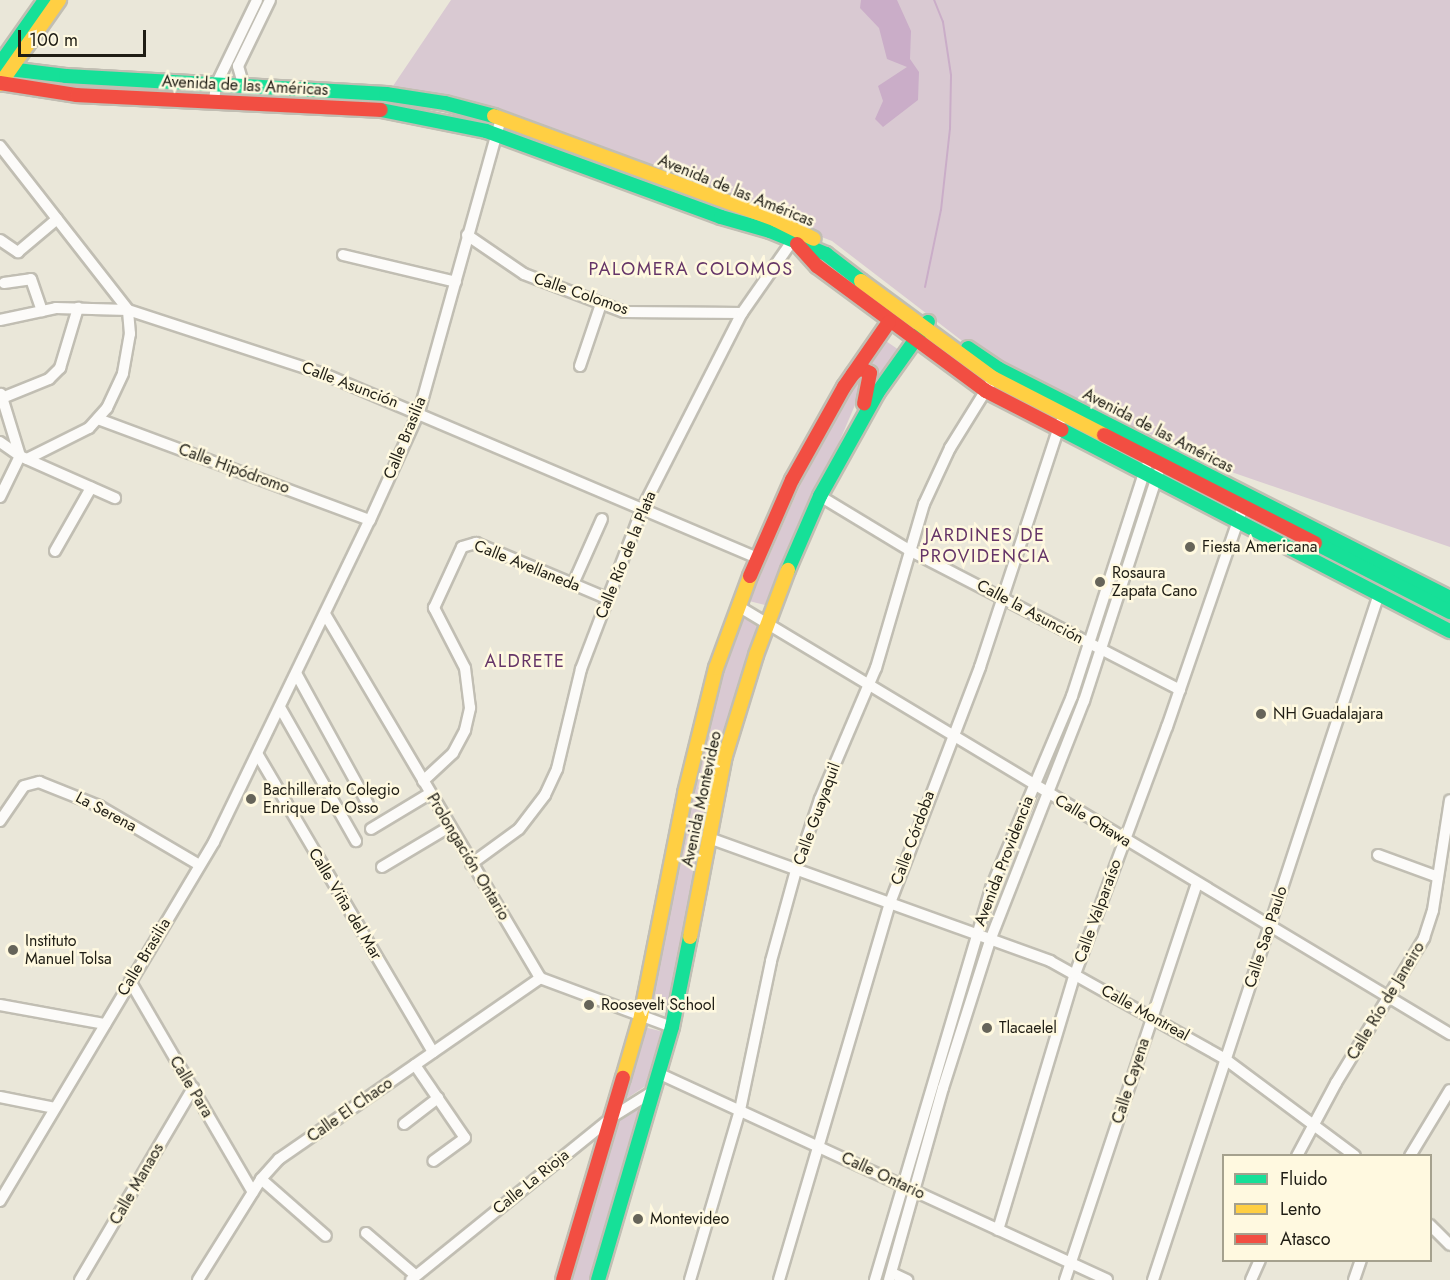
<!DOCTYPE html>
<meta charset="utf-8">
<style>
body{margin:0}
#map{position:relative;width:1450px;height:1280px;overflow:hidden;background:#eae7d9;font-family:Jost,sans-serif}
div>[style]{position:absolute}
.green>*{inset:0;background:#d9c9d2}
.water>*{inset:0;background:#caadc8}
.stream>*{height:2px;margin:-1px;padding:0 1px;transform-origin:1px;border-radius:1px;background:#caadc8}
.roads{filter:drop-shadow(2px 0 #c1beb3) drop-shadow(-2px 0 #c1beb3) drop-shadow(0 2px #c1beb3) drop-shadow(0 -2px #c1beb3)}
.street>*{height:10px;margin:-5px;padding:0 5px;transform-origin:5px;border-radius:5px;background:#fcfbf9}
.fast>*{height:14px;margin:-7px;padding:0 7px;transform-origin:7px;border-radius:7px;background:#16e098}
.slow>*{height:14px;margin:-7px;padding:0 7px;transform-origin:7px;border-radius:7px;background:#ffcf43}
.jam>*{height:14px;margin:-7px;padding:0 7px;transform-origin:7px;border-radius:7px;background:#f24e42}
.dots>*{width:16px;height:16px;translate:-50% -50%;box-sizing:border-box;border:3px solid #fff9e0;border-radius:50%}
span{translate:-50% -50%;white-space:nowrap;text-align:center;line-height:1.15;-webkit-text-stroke:5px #fff9e0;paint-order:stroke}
.street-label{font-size:16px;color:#1f1d14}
.poi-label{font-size:16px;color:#1f1d14}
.left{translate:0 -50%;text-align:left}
.neighbourhood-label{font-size:18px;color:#653568;letter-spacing:1.5px}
.legend{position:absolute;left:1222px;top:1154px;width:210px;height:108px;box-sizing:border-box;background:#fff9e0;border:2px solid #a5a18e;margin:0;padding:8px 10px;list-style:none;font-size:18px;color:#1f1d14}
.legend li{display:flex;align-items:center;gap:12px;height:30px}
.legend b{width:30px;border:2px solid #a5a18e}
.scale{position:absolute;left:18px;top:30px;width:128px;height:27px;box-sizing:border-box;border:3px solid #1f1d14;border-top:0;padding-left:8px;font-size:18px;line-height:21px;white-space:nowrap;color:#1f1d14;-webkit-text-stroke:4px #fff9e0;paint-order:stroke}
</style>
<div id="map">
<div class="green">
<i style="clip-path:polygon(451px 0,1450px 0,1450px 547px,1214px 466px,1136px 427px,1034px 396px,832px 241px,471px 104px,393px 86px)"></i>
<i style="clip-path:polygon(883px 339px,899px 350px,872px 389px,866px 365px)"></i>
<i style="clip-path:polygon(861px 374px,866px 374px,861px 391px,769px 606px,749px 601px,814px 454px)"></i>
<i style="clip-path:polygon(739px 617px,762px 625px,668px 1014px,650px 1008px,702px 749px)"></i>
<i style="clip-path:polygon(644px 1027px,664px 1032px,647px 1085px,623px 1101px)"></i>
<i style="clip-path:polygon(646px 1104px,591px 1280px,567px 1280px,615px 1123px)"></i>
</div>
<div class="water">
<i style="clip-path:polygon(861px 0,897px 0,911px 31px,910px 59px,919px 72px,918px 100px,883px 127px,875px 119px,883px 101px,878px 86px,907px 67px,887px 59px,879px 28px,860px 8px)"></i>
</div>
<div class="stream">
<i style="left:925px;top:287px;width:79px;rotate:-78.3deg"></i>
<i style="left:941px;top:210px;width:81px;rotate:-83.7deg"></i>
<i style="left:950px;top:129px;width:54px;rotate:-88.9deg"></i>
<i style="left:951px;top:75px;width:54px;rotate:-98.6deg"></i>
<i style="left:943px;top:22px;width:24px;rotate:-112deg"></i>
</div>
<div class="roads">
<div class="street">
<i style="left:244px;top:87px;width:22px;rotate:-106deg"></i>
<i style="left:238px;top:66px;width:73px;rotate:-64.1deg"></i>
<i style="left:214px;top:101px;width:16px;rotate:-83deg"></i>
<i style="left:216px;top:85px;width:94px;rotate:-64.2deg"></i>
<i style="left:0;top:146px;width:208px;rotate:52deg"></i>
<i style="left:128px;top:310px;width:206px;rotate:18.1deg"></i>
<i style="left:324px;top:374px;width:470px;rotate:23deg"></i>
<i style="left:467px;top:235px;width:69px;rotate:34.4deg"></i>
<i style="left:524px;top:274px;width:107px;rotate:20.8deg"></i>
<i style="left:624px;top:312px;width:118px;rotate:0.5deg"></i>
<i style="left:0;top:240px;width:22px;rotate:34deg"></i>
<i style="left:18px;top:252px;width:51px;rotate:-40.2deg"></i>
<i style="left:343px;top:255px;width:116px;rotate:13.4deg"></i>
<i style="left:4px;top:283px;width:27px;rotate:-8deg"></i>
<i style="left:31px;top:279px;width:34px;rotate:71deg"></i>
<i style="left:0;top:320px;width:57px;rotate:-12.1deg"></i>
<i style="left:56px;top:308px;width:72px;rotate:1.6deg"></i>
<i style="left:580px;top:366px;width:65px;rotate:-71.3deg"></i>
<i style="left:2px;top:398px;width:51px;rotate:-22deg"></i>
<i style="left:49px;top:379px;width:16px;rotate:-45deg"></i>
<i style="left:60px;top:368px;width:63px;rotate:-73.3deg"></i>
<i style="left:98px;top:419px;width:290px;rotate:20.4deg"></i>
<i style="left:0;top:442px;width:24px;rotate:35deg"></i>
<i style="left:20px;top:456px;width:104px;rotate:23.9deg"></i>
<i style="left:27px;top:459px;width:69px;rotate:-26.6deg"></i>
<i style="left:89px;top:428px;width:27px;rotate:-48deg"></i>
<i style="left:107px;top:408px;width:38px;rotate:-65deg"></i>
<i style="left:123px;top:373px;width:40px;rotate:-80deg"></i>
<i style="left:130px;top:334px;width:24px;rotate:-95deg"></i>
<i style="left:820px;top:496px;width:104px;rotate:31.2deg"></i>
<i style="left:909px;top:550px;width:305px;rotate:27.3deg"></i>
<i style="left:0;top:497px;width:46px;rotate:-64deg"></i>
<i style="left:20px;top:456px;width:65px;rotate:-107deg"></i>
<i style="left:55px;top:551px;width:73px;rotate:-60.3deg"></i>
<i style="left:573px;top:584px;width:71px;rotate:-66deg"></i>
<i style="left:738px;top:606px;width:831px;rotate:31.01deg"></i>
<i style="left:325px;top:614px;width:423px;rotate:59.4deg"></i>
<i style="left:540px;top:978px;width:141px;rotate:20.4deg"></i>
<i style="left:297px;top:675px;width:147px;rotate:61.2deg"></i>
<i style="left:281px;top:709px;width:152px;rotate:60.4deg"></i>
<i style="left:258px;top:755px;width:345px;rotate:59.5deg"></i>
<i style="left:423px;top:781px;width:41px;rotate:-43deg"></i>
<i style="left:453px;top:753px;width:26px;rotate:-62deg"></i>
<i style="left:465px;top:730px;width:23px;rotate:-77deg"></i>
<i style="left:470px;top:708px;width:40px;rotate:-97.1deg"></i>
<i style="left:465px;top:668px;width:68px;rotate:-117.3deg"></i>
<i style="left:434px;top:608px;width:67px;rotate:-65.3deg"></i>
<i style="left:462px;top:547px;width:15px;rotate:-16deg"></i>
<i style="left:476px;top:543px;width:141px;rotate:22.9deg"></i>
<i style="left:0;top:821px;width:42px;rotate:-55.6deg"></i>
<i style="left:24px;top:786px;width:16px;rotate:-15deg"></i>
<i style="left:39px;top:782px;width:65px;rotate:21.8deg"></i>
<i style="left:99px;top:806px;width:115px;rotate:30.4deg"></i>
<i style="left:371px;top:829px;width:68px;rotate:-31.1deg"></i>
<i style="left:709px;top:838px;width:363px;rotate:19.8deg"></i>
<i style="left:1050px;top:961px;width:201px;rotate:29.2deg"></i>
<i style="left:1225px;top:1059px;width:162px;rotate:36.7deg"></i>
<i style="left:1378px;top:855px;width:64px;rotate:20.1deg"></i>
<i style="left:471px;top:864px;width:59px;rotate:-36.1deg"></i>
<i style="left:519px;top:829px;width:43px;rotate:-52.6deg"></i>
<i style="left:545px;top:795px;width:29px;rotate:-65deg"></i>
<i style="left:557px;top:769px;width:103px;rotate:-76.5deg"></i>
<i style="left:581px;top:669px;width:171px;rotate:-69.1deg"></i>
<i style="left:642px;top:509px;width:220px;rotate:-63deg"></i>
<i style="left:742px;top:313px;width:89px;rotate:-55.1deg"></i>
<i style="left:382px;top:867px;width:78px;rotate:-30.8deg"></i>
<i style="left:130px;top:981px;width:244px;rotate:59.8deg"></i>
<i style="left:0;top:1005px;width:107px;rotate:10.3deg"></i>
<i style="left:415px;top:1065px;width:88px;rotate:55.6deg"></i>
<i style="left:465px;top:1138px;width:39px;rotate:144deg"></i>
<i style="left:660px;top:1074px;width:492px;rotate:24.7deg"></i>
<i style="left:0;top:1097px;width:56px;rotate:11.3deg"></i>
<i style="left:404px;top:1124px;width:43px;rotate:-37.4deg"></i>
<i style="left:1297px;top:1156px;width:83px;rotate:-61.9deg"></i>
<i style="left:1336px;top:1083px;width:170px;rotate:-58.7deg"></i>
<i style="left:1424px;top:938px;width:29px;rotate:-72deg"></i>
<i style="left:1433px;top:910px;width:111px;rotate:-81.2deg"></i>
<i style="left:1410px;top:1156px;width:77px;rotate:-58.8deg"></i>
<i style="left:261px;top:1179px;width:86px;rotate:41.2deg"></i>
<i style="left:0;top:1201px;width:418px;rotate:-59.2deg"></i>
<i style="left:214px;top:842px;width:358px;rotate:-64.2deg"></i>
<i style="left:370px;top:520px;width:119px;rotate:-65.6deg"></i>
<i style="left:419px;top:412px;width:305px;rotate:-74.4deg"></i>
<i style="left:1430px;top:1225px;width:28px;rotate:45deg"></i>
<i style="left:998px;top:1230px;width:267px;rotate:-73.3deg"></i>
<i style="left:1075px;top:974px;width:264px;rotate:-69.6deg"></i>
<i style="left:1167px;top:727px;width:240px;rotate:-71deg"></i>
<i style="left:366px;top:1233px;width:65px;rotate:40.6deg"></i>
<i style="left:892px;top:1273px;width:17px;rotate:25deg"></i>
<i style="left:80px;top:1280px;width:223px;rotate:-59.5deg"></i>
<i style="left:198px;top:1280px;width:119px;rotate:-58deg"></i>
<i style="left:261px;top:1179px;width:27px;rotate:-48deg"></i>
<i style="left:279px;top:1159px;width:318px;rotate:-34.7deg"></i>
<i style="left:411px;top:1280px;width:259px;rotate:-39deg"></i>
<i style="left:612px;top:1117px;width:51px;rotate:-32.1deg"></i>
<i style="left:690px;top:1280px;width:177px;rotate:-73.6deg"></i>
<i style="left:740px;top:1110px;width:152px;rotate:-78.2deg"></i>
<i style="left:771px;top:961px;width:94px;rotate:-74.6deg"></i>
<i style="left:796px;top:870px;width:75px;rotate:-71.3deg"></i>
<i style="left:820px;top:799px;width:142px;rotate:-66.9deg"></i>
<i style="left:876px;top:668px;width:171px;rotate:-73.7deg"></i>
<i style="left:924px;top:504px;width:62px;rotate:-65.1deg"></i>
<i style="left:950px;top:448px;width:74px;rotate:-58.2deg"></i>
<i style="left:779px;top:1280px;width:393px;rotate:-73.6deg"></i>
<i style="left:890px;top:903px;width:253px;rotate:-69.1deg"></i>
<i style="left:980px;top:667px;width:257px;rotate:-71.8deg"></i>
<i style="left:875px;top:1280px;width:409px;rotate:-73.5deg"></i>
<i style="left:991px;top:888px;width:208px;rotate:-67.1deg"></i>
<i style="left:1072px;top:696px;width:241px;rotate:-72.1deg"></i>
<i style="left:889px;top:1280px;width:199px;rotate:-74.3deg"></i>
<i style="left:943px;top:1088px;width:157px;rotate:-72.3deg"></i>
<i style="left:991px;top:938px;width:255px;rotate:-68.6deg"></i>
<i style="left:1084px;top:701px;width:240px;rotate:-72deg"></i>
<i style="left:1065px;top:1280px;width:418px;rotate:-71.6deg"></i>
<i style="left:1153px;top:1280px;width:722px;rotate:-71.77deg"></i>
<i style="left:1251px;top:1280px;width:22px;rotate:-66deg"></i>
<i style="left:1354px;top:1280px;width:21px;rotate:-71deg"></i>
</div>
<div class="fast">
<i style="left:2px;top:61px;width:75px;rotate:-54.8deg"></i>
<i style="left:1px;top:68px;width:65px;rotate:7deg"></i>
<i style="left:66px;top:76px;width:321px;rotate:3.2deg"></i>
<i style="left:386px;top:94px;width:60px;rotate:8.7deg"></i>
<i style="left:445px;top:103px;width:51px;rotate:14.9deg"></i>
<i style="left:381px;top:110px;width:107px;rotate:11.3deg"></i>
<i style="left:486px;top:131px;width:250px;rotate:20.1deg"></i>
<i style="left:721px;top:217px;width:51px;rotate:15.9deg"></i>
<i style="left:770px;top:231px;width:61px;rotate:22.3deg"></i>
<i style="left:826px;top:254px;width:44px;rotate:37.6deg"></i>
<i style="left:968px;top:348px;width:37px;rotate:34deg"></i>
<i style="left:999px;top:369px;width:506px;rotate:26.92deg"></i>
<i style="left:1062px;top:430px;width:437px;rotate:27.4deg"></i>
<i style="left:1315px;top:543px;width:152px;rotate:27.1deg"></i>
<i style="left:788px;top:570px;width:81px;rotate:-66.6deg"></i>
<i style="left:820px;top:496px;width:119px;rotate:-60.9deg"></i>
<i style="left:878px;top:392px;width:86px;rotate:-54.5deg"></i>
<i style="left:598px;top:1280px;width:264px;rotate:-73.7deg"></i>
<i style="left:672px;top:1027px;width:92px;rotate:-78.7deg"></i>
</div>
<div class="slow">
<i style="left:0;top:84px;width:103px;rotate:-54.9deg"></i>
<i style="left:494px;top:116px;width:301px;rotate:20.2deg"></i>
<i style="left:776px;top:220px;width:42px;rotate:26.6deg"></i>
<i style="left:861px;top:281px;width:164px;rotate:36.3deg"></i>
<i style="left:993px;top:378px;width:125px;rotate:27.2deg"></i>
<i style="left:690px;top:937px;width:184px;rotate:-79.1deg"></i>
<i style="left:725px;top:756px;width:106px;rotate:-72.9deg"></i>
<i style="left:756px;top:655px;width:91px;rotate:-69.4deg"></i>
<i style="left:623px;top:1078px;width:65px;rotate:-73.8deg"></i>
<i style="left:641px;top:1016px;width:227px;rotate:-78.8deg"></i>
<i style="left:685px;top:793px;width:129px;rotate:-76.1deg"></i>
<i style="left:716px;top:668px;width:98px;rotate:-69.7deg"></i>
</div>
<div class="jam">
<i style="left:0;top:83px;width:78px;rotate:8.9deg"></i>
<i style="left:77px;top:95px;width:304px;rotate:2.8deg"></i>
<i style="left:797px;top:244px;width:30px;rotate:48deg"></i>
<i style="left:817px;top:266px;width:210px;rotate:36.5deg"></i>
<i style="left:986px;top:391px;width:85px;rotate:27.2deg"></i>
<i style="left:853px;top:374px;width:9px;rotate:-41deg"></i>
<i style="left:860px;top:368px;width:11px;rotate:27deg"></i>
<i style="left:870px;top:373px;width:31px;rotate:101deg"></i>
<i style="left:1104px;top:435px;width:237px;rotate:27.1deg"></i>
<i style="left:750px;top:576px;width:105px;rotate:-66.4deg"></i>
<i style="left:792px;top:480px;width:107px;rotate:-60.8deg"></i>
<i style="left:844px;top:387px;width:79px;rotate:-55.3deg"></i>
<i style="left:563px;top:1280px;width:211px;rotate:-73.5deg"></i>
</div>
</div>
<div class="dots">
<i style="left:1190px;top:547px;background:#666459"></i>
<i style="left:1100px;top:582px;background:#666459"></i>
<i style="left:1261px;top:714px;background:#666459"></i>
<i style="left:251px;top:799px;background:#666459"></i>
<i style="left:13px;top:950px;background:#666459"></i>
<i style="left:589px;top:1005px;background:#666459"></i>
<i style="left:987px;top:1028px;background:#666459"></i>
<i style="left:638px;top:1219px;background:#666459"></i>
</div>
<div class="street-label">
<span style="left:245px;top:86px;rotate:3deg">Avenida de las Américas</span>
<span style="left:736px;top:191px;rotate:22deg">Avenida de las Américas</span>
<span style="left:581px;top:294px;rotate:19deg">Calle Colomos</span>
<span style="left:350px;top:385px;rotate:21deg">Calle Asunción</span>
<span style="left:1158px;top:431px;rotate:27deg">Avenida de las Américas</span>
<span style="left:405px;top:438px;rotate:-68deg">Calle Brasilia</span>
<span style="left:234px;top:469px;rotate:20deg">Calle Hipódromo</span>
<span style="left:626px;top:555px;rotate:-68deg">Calle Río de la Plata</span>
<span style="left:527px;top:566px;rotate:22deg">Calle Avellaneda</span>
<span style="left:1030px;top:612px;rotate:28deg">Calle la Asunción</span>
<span style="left:702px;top:799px;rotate:-78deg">Avenida Montevideo</span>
<span style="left:106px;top:812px;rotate:28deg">La Serena</span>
<span style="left:817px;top:814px;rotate:-70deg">Calle Guayaquil</span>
<span style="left:1093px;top:821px;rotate:31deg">Calle Ottawa</span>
<span style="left:913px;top:838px;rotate:-70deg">Calle Córdoba</span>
<span style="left:468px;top:857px;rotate:59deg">Prolongación Ontario</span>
<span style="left:1004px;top:861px;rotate:-69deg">Avenida Providencia</span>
<span style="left:345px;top:904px;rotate:59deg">Calle Viña del Mar</span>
<span style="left:1098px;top:911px;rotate:-70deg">Calle Valparaíso</span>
<span style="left:1266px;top:937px;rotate:-72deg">Calle Sao Paulo</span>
<span style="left:144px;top:957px;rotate:-59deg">Calle Brasilia</span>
<span style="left:1386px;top:1001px;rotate:-59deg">Calle Río de Janeiro</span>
<span style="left:1145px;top:1013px;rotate:29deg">Calle Montreal</span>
<span style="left:1131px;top:1081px;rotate:-72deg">Calle Cayena</span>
<span style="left:191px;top:1087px;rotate:59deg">Calle Para</span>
<span style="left:350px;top:1110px;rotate:-35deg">Calle El Chaco</span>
<span style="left:883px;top:1176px;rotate:25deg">Calle Ontario</span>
<span style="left:531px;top:1182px;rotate:-39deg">Calle La Rioja</span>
<span style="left:137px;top:1184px;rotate:-60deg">Calle Manaos</span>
</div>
<div class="poi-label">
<span class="left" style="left:1202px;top:547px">Fiesta Americana</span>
<span class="left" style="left:1112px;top:582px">Rosaura<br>Zapata Cano</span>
<span class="left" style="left:1273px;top:714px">NH Guadalajara</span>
<span class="left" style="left:263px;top:799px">Bachillerato Colegio<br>Enrique De Osso</span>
<span class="left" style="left:25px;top:950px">Instituto<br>Manuel Tolsa</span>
<span class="left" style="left:601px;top:1005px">Roosevelt School</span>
<span class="left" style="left:999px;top:1028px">Tlacaelel</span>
<span class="left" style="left:650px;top:1219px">Montevideo</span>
</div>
<div class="neighbourhood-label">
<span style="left:691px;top:269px">PALOMERA COLOMOS</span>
<span style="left:985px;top:546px">JARDINES DE<br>PROVIDENCIA</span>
<span style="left:525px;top:661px">ALDRETE</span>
</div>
<ul class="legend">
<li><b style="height:8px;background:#16e098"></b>Fluido</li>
<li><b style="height:8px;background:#ffcf43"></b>Lento</li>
<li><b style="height:8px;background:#f24e42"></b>Atasco</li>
</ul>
<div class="scale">100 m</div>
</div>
